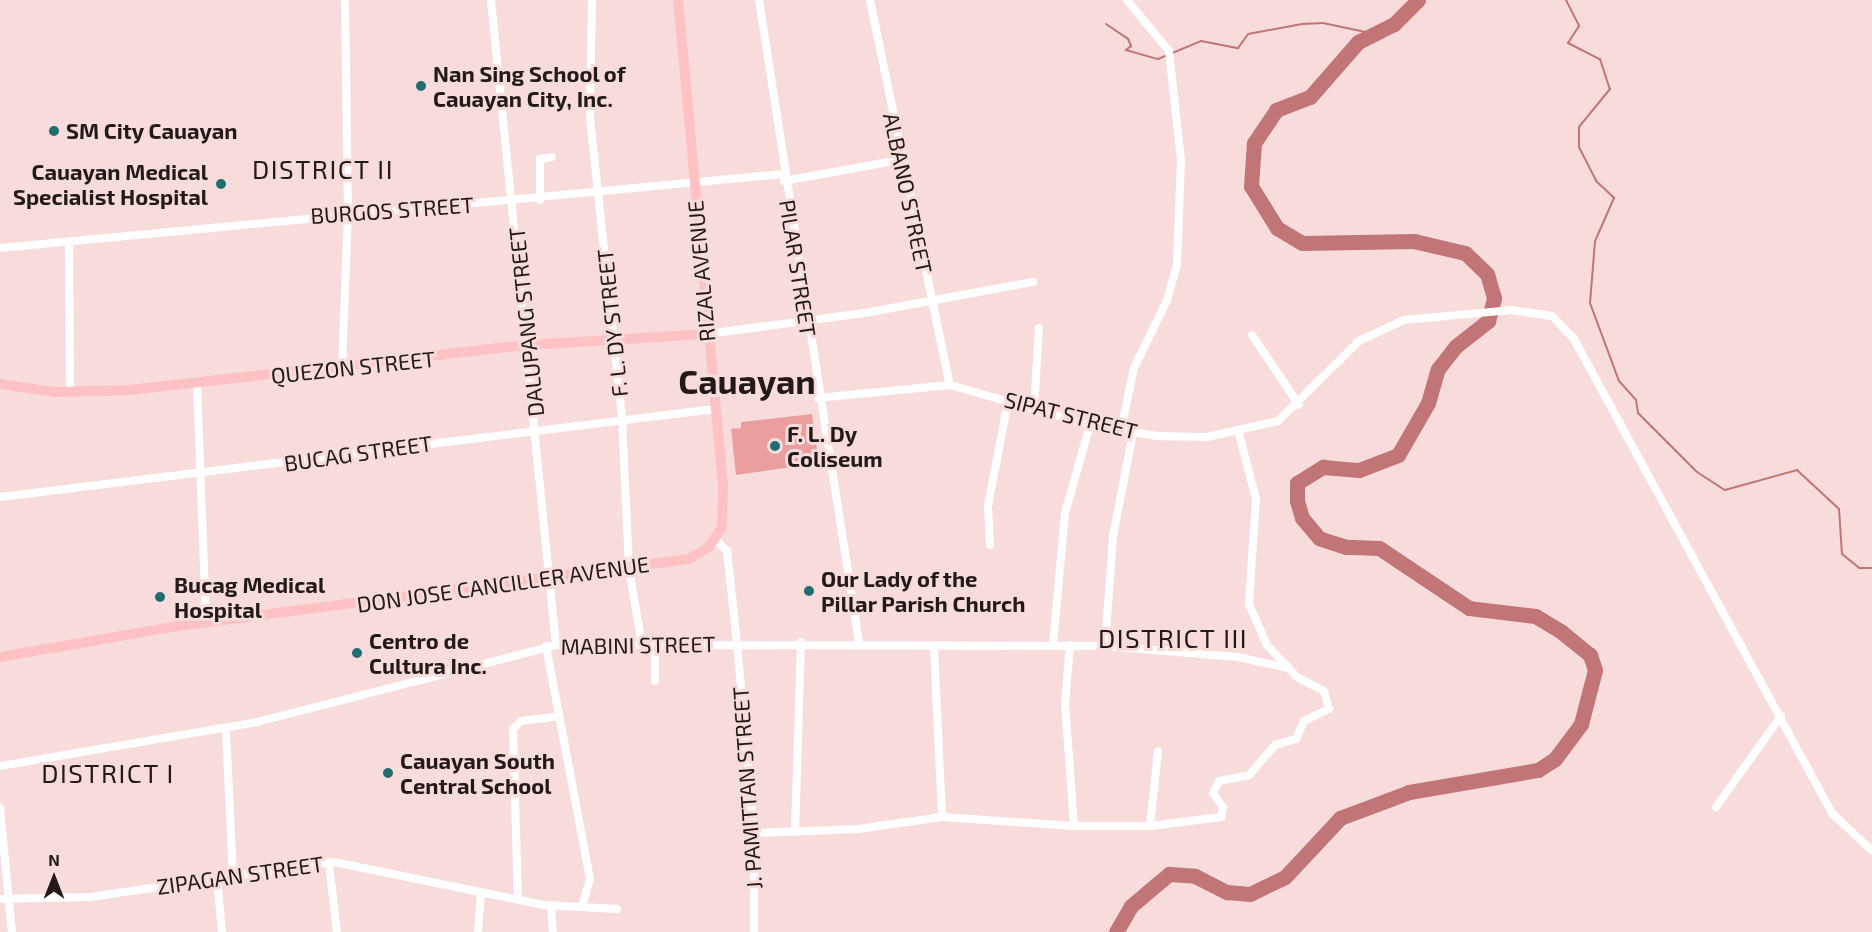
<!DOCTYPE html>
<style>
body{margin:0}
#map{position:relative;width:1872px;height:932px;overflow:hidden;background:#f8dcdc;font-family:"Exo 2",sans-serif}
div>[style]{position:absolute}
.green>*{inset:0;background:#eb9e9e}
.stream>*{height:2px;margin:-1px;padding:0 1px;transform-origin:1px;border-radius:1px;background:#c17576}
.river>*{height:15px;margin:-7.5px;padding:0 7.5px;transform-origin:7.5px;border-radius:7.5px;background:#c17576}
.minor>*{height:8px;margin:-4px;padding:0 4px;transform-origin:4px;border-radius:4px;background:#fff}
.major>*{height:10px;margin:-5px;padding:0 5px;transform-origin:5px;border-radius:5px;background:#ffc2c4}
.dots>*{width:16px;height:16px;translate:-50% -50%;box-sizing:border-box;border:3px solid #f8dcdc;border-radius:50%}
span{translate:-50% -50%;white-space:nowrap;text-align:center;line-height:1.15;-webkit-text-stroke:6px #f8dcdc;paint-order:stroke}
.poi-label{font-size:22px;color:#231919;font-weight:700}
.left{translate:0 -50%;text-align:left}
.right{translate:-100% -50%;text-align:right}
.street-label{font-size:22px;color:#231919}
.quarter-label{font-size:26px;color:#231919;letter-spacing:1.5px}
.town-label{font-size:34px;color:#231919;font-weight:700}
.north{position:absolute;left:24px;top:848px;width:60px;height:60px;-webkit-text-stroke:4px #f8dcdc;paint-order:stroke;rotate:0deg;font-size:16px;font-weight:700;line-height:24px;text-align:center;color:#231919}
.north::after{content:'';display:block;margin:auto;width:21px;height:27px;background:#231919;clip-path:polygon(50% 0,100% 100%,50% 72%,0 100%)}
</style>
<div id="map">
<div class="green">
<i style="clip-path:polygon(812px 414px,819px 463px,736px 475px,731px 429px,741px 428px,741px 422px)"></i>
</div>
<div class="stream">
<i style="left:1566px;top:0;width:29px;rotate:63deg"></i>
<i style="left:1579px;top:26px;width:20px;rotate:123deg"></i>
<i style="left:1568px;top:43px;width:36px;rotate:27deg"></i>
<i style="left:1600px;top:59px;width:32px;rotate:72deg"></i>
<i style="left:1610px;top:89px;width:49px;rotate:129.2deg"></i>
<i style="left:1579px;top:127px;width:20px;rotate:90deg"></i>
<i style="left:1579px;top:147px;width:38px;rotate:63deg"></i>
<i style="left:1596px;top:181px;width:25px;rotate:43deg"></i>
<i style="left:1614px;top:198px;width:47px;rotate:113.8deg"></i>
<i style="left:1595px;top:241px;width:62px;rotate:94.6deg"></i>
<i style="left:1590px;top:303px;width:83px;rotate:69.6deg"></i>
<i style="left:1619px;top:381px;width:25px;rotate:48deg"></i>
<i style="left:1636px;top:400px;width:13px;rotate:81deg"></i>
<i style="left:1638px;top:413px;width:83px;rotate:45deg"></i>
<i style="left:1697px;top:472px;width:33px;rotate:33deg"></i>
<i style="left:1725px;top:490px;width:75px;rotate:-15.5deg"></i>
<i style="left:1797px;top:470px;width:57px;rotate:42.9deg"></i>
<i style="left:1839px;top:509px;width:45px;rotate:86.2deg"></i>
<i style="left:1842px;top:554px;width:22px;rotate:39deg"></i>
<i style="left:1859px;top:568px;width:13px"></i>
<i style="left:1106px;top:24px;width:27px;rotate:34deg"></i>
<i style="left:1128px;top:39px;width:8px;rotate:67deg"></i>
<i style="left:1131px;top:46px;width:6px;rotate:141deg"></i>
<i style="left:1126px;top:50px;width:33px;rotate:16deg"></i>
<i style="left:1158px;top:59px;width:47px;rotate:-22.7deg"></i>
<i style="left:1201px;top:41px;width:38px;rotate:11deg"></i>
<i style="left:1238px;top:48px;width:17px;rotate:-54deg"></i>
<i style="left:1248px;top:34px;width:55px;rotate:-10.5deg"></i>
<i style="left:1302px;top:24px;width:21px;rotate:-3deg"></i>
<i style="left:1323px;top:23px;width:48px;rotate:12deg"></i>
</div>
<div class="river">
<i style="left:1116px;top:932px;width:30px;rotate:-60deg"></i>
<i style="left:1131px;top:906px;width:50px;rotate:-40.1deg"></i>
<i style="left:1169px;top:874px;width:26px;rotate:4deg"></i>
<i style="left:1195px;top:876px;width:36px;rotate:27deg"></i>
<i style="left:1227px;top:892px;width:23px;rotate:5deg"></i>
<i style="left:1250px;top:894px;width:39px;rotate:-26deg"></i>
<i style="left:1285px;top:877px;width:81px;rotate:-47deg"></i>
<i style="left:1340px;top:818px;width:74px;rotate:-20.6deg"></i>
<i style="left:1409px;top:792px;width:131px;rotate:-9.7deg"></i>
<i style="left:1538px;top:770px;width:20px;rotate:-33deg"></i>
<i style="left:1555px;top:759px;width:44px;rotate:-53.4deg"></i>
<i style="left:1581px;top:724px;width:56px;rotate:-75.5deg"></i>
<i style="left:1595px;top:670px;width:16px;rotate:-108deg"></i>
<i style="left:1590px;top:655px;width:36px;rotate:-141deg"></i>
<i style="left:1562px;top:632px;width:31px;rotate:-149deg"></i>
<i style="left:1535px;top:616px;width:66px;rotate:-173.1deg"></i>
<i style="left:1469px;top:608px;width:108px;rotate:-146.3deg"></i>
<i style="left:1379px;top:548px;width:33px;rotate:-178deg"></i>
<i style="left:1346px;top:547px;width:28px;rotate:-162deg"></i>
<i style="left:1319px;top:538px;width:26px;rotate:-130deg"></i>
<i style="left:1302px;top:518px;width:18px;rotate:-106deg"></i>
<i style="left:1297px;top:501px;width:18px;rotate:-90deg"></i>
<i style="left:1297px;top:483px;width:31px;rotate:-32deg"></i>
<i style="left:1323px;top:467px;width:36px;rotate:5deg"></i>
<i style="left:1359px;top:470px;width:42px;rotate:-21deg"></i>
<i style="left:1398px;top:455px;width:60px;rotate:-60deg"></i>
<i style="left:1428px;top:403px;width:35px;rotate:-74deg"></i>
<i style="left:1438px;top:369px;width:29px;rotate:-52deg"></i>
<i style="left:1456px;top:346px;width:41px;rotate:-38deg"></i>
<i style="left:1488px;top:321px;width:24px;rotate:-75deg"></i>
<i style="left:1494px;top:298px;width:25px;rotate:-106deg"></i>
<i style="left:1487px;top:274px;width:30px;rotate:-136deg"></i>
<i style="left:1465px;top:253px;width:52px;rotate:-166.8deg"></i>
<i style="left:1414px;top:241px;width:112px;rotate:179deg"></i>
<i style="left:1302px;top:243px;width:29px;rotate:-149deg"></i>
<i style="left:1277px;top:228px;width:49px;rotate:-121.8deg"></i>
<i style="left:1251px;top:186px;width:43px;rotate:-86deg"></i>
<i style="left:1254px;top:143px;width:40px;rotate:-56deg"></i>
<i style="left:1276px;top:110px;width:36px;rotate:-21deg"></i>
<i style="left:1310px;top:97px;width:73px;rotate:-48.9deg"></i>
<i style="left:1358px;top:42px;width:40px;rotate:-26.6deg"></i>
<i style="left:1394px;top:24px;width:34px;rotate:-45deg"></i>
</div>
<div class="minor">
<i style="left:491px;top:0;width:648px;rotate:84.25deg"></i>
<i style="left:592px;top:0;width:118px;rotate:91deg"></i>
<i style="left:590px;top:118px;width:303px;rotate:83.9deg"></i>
<i style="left:622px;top:419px;width:149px;rotate:87.3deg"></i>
<i style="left:629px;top:568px;width:79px;rotate:80.5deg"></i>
<i style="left:759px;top:0;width:650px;rotate:81.15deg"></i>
<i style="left:870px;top:0;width:393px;rotate:78.3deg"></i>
<i style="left:784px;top:181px;width:118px;rotate:-10.3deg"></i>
<i style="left:540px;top:200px;width:41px;rotate:-90deg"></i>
<i style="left:540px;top:159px;width:12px;rotate:-9deg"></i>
<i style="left:69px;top:241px;width:151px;rotate:89.6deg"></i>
<i style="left:0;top:248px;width:786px;rotate:-5.4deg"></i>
<i style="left:707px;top:334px;width:159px;rotate:-7.6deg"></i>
<i style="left:865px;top:313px;width:171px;rotate:-10.5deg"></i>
<i style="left:1252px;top:335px;width:84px;rotate:56.1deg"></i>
<i style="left:342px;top:368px;width:156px;rotate:-87.8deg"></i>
<i style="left:348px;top:212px;width:212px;rotate:-90.8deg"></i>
<i style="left:197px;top:385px;width:237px;rotate:87.8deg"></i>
<i style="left:818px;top:398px;width:133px;rotate:-5.6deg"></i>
<i style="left:950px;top:385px;width:146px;rotate:15.9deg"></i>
<i style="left:1090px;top:425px;width:68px;rotate:9.3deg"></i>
<i style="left:1157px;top:436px;width:50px;rotate:1.1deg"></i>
<i style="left:1207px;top:437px;width:73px;rotate:-12.7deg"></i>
<i style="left:1278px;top:421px;width:114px;rotate:-44.6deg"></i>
<i style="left:1359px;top:341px;width:50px;rotate:-25deg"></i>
<i style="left:1404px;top:320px;width:107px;rotate:-5.3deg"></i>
<i style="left:1511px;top:310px;width:41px;rotate:8.3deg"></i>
<i style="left:1552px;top:316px;width:32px;rotate:46deg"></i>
<i style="left:1574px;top:339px;width:540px;rotate:61.44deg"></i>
<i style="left:1832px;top:813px;width:55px;rotate:43.5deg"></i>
<i style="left:1034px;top:409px;width:81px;rotate:-86.5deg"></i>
<i style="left:1121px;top:430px;width:63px;rotate:-78.2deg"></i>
<i style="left:1134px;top:368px;width:76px;rotate:-64.1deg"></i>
<i style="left:1167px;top:300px;width:37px;rotate:-74deg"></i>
<i style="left:1177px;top:264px;width:104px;rotate:-87.8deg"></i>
<i style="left:1181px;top:160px;width:110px;rotate:-96.3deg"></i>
<i style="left:1169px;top:51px;width:66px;rotate:-129.5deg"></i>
<i style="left:0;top:497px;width:720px;rotate:-7.02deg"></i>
<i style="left:715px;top:539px;width:17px;rotate:45deg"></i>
<i style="left:727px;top:551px;width:93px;rotate:83.8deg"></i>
<i style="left:737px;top:643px;width:191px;rotate:84.9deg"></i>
<i style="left:754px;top:833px;width:99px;rotate:90deg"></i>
<i style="left:990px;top:545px;width:39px;rotate:-93deg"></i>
<i style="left:988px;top:506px;width:107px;rotate:-79.2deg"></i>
<i style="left:655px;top:645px;width:36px;rotate:90deg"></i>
<i style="left:1053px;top:645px;width:133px;rotate:-84.8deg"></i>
<i style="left:1065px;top:513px;width:91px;rotate:-74.1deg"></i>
<i style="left:1070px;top:645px;width:58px;rotate:94.9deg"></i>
<i style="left:1065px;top:703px;width:123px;rotate:85.8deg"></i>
<i style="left:546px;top:646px;width:237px;rotate:79.3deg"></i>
<i style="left:590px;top:879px;width:26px;rotate:106deg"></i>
<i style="left:1105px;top:646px;width:110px;rotate:-85.8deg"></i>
<i style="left:1113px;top:536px;width:105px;rotate:-79deg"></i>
<i style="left:934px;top:647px;width:170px;rotate:87.3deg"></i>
<i style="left:226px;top:729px;width:148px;rotate:87.3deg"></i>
<i style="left:0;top:766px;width:261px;rotate:-9.7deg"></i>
<i style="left:257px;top:722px;width:309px;rotate:-14.4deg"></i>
<i style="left:556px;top:645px;width:549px;rotate:0.1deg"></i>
<i style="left:1105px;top:646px;width:133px;rotate:4.7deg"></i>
<i style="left:1238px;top:657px;width:51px;rotate:12.4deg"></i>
<i style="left:1716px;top:807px;width:112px;rotate:-54.5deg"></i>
<i style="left:0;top:808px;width:125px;rotate:84.5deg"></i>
<i style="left:1150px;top:826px;width:75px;rotate:-83.9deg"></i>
<i style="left:795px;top:832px;width:190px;rotate:-88.2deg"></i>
<i style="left:754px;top:833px;width:104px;rotate:-2.2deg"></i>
<i style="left:858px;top:829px;width:85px;rotate:-8.1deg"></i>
<i style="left:942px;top:817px;width:132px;rotate:3.9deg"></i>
<i style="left:1074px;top:826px;width:76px"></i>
<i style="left:1150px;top:826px;width:72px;rotate:-7.2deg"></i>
<i style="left:1221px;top:817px;width:10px;rotate:-79deg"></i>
<i style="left:1223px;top:807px;width:17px;rotate:-126deg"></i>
<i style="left:1213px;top:793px;width:13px;rotate:-63deg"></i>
<i style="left:1219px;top:781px;width:31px;rotate:-11deg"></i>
<i style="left:1249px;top:775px;width:40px;rotate:-49deg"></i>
<i style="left:1275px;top:745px;width:22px;rotate:-16deg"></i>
<i style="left:1296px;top:739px;width:20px;rotate:-66deg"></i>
<i style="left:1304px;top:721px;width:28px;rotate:-26deg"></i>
<i style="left:1329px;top:709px;width:19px;rotate:-106deg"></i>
<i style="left:1324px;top:691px;width:30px;rotate:-153deg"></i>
<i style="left:1297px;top:677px;width:44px;rotate:-133.2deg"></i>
<i style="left:1267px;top:645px;width:45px;rotate:-113.7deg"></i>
<i style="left:1249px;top:604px;width:105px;rotate:-86.2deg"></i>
<i style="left:1256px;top:499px;width:71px;rotate:-104.6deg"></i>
<i style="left:329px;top:863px;width:69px;rotate:83.4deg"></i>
<i style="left:217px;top:879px;width:53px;rotate:84.6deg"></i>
<i style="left:0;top:899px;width:90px;rotate:-1.3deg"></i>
<i style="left:90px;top:897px;width:246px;rotate:-8.2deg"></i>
<i style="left:334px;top:862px;width:214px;rotate:11.6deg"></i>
<i style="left:544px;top:905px;width:73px;rotate:3.1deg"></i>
<i style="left:518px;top:899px;width:170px;rotate:-91.7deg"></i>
<i style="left:513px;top:729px;width:11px;rotate:-45deg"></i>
<i style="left:521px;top:721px;width:38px;rotate:-7deg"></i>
<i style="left:551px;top:905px;width:27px;rotate:86deg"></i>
<i style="left:478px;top:932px;width:40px;rotate:-85.7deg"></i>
</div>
<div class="major">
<i style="left:0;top:384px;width:56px;rotate:8.3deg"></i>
<i style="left:55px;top:392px;width:75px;rotate:-1.5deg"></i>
<i style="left:130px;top:390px;width:401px;rotate:-6.5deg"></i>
<i style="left:528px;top:345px;width:179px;rotate:-3.5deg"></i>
<i style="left:0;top:657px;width:181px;rotate:-9.9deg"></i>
<i style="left:178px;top:626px;width:515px;rotate:-7.47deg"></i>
<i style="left:689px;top:559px;width:23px;rotate:-31deg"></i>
<i style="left:709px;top:547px;width:24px;rotate:-57deg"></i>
<i style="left:722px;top:527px;width:42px;rotate:-88.6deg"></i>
<i style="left:723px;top:485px;width:487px;rotate:-95.3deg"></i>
</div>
<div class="dots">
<i style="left:421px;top:86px;background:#216d70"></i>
<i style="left:54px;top:131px;background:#216d70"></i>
<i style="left:221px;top:184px;background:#216d70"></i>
<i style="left:775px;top:446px;background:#216d70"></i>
<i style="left:809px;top:591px;background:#216d70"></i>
<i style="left:160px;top:597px;background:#216d70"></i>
<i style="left:357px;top:653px;background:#216d70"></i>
<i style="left:388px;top:773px;background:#216d70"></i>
</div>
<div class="poi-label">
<span class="left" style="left:433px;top:86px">Nan Sing School of<br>Cauayan City, Inc.</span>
<span class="left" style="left:66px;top:131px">SM City Cauayan</span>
<span class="right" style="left:208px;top:184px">Cauayan Medical<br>Specialist Hospital</span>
<span class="left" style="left:787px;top:446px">F. L. Dy<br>Coliseum</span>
<span class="left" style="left:821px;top:591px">Our Lady of the<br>Pillar Parish Church</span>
<span class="left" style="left:174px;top:597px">Bucag Medical<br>Hospital</span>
<span class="left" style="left:369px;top:653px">Centro de<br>Cultura Inc.</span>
<span class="left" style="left:400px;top:773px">Cauayan South<br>Central School</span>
</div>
<div class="street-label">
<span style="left:908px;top:193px;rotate:78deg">ALBANO STREET</span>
<span style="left:392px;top:210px;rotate:-4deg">BURGOS STREET</span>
<span style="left:798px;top:268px;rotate:81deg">PILAR STREET</span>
<span style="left:701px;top:271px;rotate:-95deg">RIZAL AVENUE</span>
<span style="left:526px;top:322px;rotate:-96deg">DALUPANG STREET</span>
<span style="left:612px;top:323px;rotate:-96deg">F. L. DY STREET</span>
<span style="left:353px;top:367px;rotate:-6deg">QUEZON STREET</span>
<span style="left:1071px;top:415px;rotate:14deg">SIPAT STREET</span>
<span style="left:358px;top:453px;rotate:-8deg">BUCAG STREET</span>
<span style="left:503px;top:584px;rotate:-8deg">DON JOSE CANCILLER AVENUE</span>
<span style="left:638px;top:645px;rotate:-1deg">MABINI STREET</span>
<span style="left:747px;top:788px;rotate:-94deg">J. PAMITTAN STREET</span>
<span style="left:240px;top:875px;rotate:-8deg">ZIPAGAN STREET</span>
</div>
<div class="quarter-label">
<span style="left:323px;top:169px">DISTRICT II</span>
<span style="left:1173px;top:638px">DISTRICT III</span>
<span style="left:108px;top:773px">DISTRICT I</span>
</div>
<div class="town-label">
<span style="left:747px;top:381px">Cauayan</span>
</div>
<div class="north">N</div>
</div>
